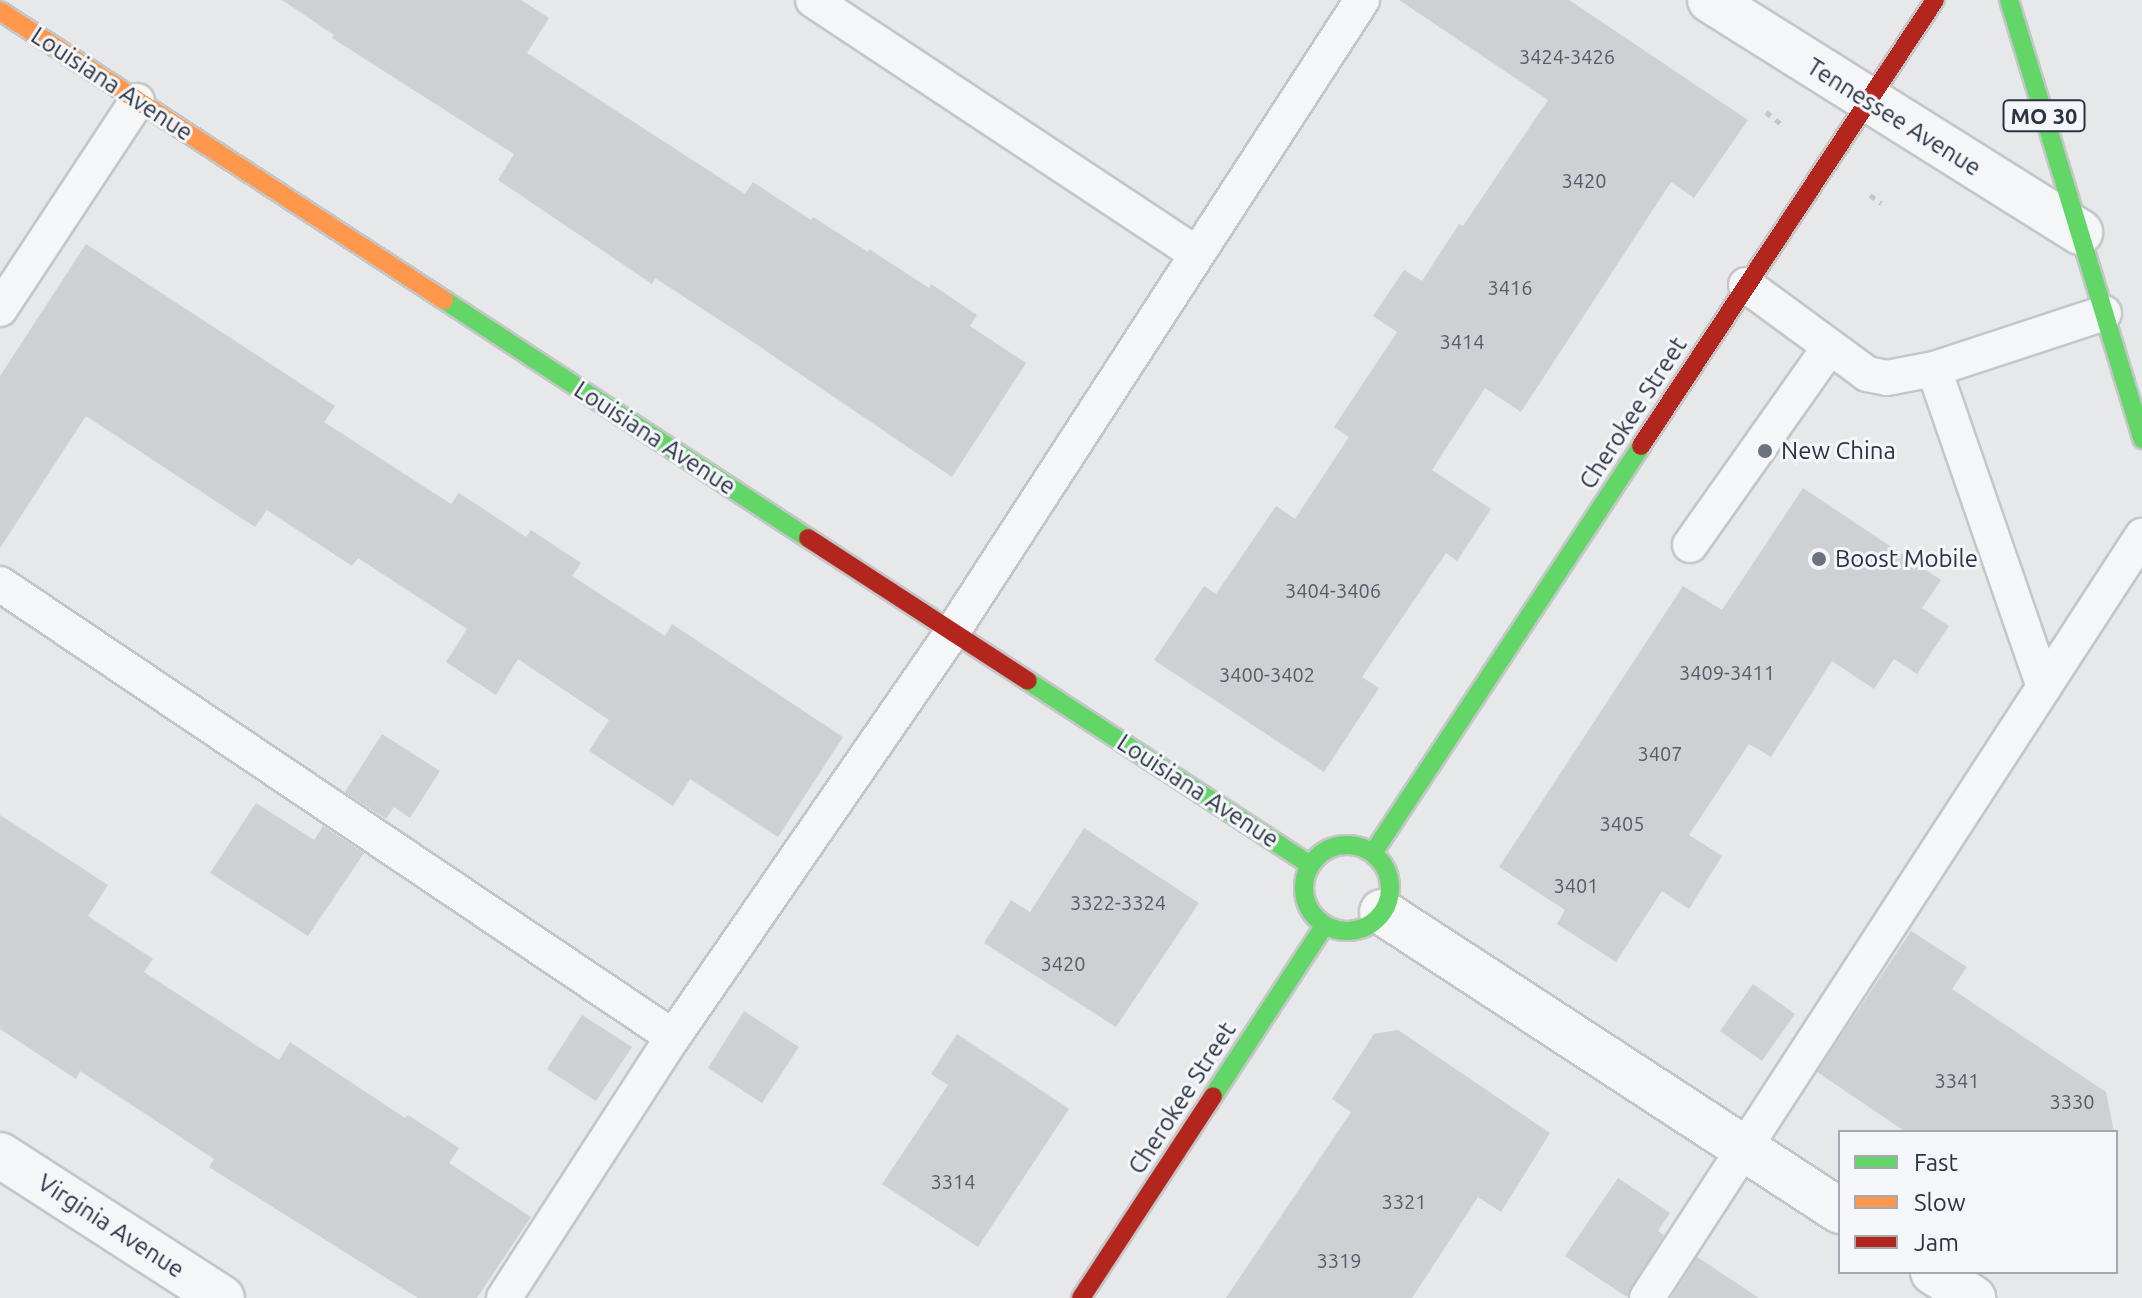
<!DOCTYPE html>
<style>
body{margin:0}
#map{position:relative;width:2142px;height:1298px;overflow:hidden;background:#e6e8ea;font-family:Ubuntu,sans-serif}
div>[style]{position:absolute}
.building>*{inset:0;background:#ced0d3}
.path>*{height:5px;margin-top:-2.5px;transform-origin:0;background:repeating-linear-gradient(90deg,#c5c6ca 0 6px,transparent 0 12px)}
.roads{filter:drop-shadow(2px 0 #c4c6c8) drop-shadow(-2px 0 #c4c6c8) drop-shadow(0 2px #c4c6c8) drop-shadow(0 -2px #c4c6c8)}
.lane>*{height:34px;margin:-17px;padding:0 17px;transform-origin:17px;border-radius:17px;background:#f5f6f7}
.street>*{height:44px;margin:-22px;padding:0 22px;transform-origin:22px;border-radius:22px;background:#f5f6f7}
.fast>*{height:18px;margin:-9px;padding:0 9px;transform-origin:9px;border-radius:9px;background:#63d668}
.fast>.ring{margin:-9px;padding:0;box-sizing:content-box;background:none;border:18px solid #63d668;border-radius:50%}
.slow>*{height:18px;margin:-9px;padding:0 9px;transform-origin:9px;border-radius:9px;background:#ff974d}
.jam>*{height:18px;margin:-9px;padding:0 9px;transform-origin:9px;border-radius:9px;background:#b3261e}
.dots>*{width:22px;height:22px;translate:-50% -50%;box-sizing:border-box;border:4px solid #f4f6f9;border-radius:50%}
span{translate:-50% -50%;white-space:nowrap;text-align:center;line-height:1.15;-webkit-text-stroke:6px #f4f6f9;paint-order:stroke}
.number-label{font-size:20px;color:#545c69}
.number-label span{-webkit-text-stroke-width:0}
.shield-label span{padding:2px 6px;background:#f4f6f9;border:2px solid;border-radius:6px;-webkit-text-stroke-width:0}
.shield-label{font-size:22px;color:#2b3445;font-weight:700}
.street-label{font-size:24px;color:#2b3445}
.poi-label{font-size:24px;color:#2b3445}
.left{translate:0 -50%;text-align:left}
.legend{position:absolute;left:1838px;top:1130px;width:280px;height:144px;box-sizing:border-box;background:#f4f6f9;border:2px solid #a4a8b1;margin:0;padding:10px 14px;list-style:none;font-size:24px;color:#2b3445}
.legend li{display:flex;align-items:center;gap:16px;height:40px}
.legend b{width:40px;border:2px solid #a4a8b1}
</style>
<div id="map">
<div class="building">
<i style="clip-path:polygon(282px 0,521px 0,549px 18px,527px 53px,745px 194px,753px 182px,811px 220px,813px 217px,868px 252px,869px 249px,929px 288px,931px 284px,977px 315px,970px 326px,1026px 363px,952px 477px,738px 332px,655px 278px,652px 284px,498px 180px,514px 154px,332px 38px,334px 35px)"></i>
<i style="clip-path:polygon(1399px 0,1569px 0,1748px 120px,1694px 198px,1671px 182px,1521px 412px,1485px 388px,1432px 470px,1491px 509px,1457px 561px,1446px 553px,1362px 677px,1379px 688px,1324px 772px,1154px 660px,1204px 586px,1216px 594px,1276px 506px,1295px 519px,1349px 437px,1334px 427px,1397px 332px,1373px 316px,1404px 270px,1422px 281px,1459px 224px,1463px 226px,1548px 100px)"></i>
<i style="clip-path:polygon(86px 244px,335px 406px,324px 422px,451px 504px,459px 493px,526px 537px,531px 530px,581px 563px,572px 576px,665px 636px,672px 624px,843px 737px,778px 837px,690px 779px,673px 806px,589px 751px,609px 720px,518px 659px,496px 695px,446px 662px,467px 629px,358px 558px,352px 566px,267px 510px,255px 527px,86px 416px,0 548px,0 376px)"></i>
<i style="clip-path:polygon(1803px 488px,1941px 580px,1922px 608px,1949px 626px,1917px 674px,1894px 659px,1874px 689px,1832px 661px,1771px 757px,1749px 744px,1689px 835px,1722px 856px,1689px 909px,1662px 891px,1616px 962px,1557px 924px,1565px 910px,1499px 867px,1683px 586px,1722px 610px)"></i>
<i style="clip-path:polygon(382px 734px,440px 771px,410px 818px,394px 807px,386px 819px,345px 792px)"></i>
<i style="clip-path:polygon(256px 803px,314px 840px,323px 826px,364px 853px,308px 936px,210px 873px)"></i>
<i style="clip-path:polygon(0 815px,108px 885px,88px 916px,153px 959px,144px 972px,279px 1060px,290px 1042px,405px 1118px,408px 1115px,459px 1148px,449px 1163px,531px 1217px,477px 1298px,418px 1298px,209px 1167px,214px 1159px,80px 1071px,76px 1079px,0 1029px)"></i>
<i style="clip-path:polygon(1084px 828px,1199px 903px,1116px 1027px,984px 943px,1011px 900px,1030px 912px)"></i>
<i style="clip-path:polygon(1911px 931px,1967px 967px,1952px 989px,2106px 1092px,2114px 1132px,1906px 1132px,1817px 1072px)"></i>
<i style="clip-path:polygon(1753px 984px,1795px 1014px,1762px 1061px,1720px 1031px)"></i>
<i style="clip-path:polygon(744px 1011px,799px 1047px,762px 1103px,708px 1068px)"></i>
<i style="clip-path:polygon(582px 1015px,632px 1047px,596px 1101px,547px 1069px)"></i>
<i style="clip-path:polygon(1398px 1030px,1550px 1133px,1501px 1212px,1478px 1197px,1412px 1298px,1226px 1298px,1351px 1112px,1332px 1099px,1374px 1034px)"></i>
<i style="clip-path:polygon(957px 1034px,1069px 1109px,978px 1247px,882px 1184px,948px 1085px,931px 1074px)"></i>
<i style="clip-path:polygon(1618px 1178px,1670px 1213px,1658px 1231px,1664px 1235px,1627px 1297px,1565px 1256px)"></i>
<i style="clip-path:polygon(1697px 1257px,1759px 1298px,1671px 1298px)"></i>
</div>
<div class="path">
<i style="left:1766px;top:112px;width:23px;rotate:38deg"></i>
<i style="left:1870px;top:195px;width:14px;rotate:36deg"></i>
</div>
<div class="roads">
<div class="lane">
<i style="left:813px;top:0;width:460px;rotate:33.5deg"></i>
<i style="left:1746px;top:285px;width:150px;rotate:36.3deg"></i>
<i style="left:1867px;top:374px;width:20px;rotate:11deg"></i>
<i style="left:1887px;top:378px;width:48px;rotate:-10.8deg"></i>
<i style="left:0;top:309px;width:249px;rotate:-56.6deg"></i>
<i style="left:1690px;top:545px;width:241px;rotate:-54.8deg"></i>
<i style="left:0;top:584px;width:811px;rotate:33.94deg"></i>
<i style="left:2044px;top:687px;width:336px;rotate:-109.1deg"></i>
<i style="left:1934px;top:369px;width:179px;rotate:-18.2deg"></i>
<i style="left:504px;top:1298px;width:311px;rotate:-57.1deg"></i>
<i style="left:673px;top:1037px;width:493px;rotate:-55.4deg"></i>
<i style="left:953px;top:631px;width:752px;rotate:-57.05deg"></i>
<i style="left:1647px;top:1298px;width:909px;rotate:-56.99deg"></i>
</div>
<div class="street">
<i style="left:1710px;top:0;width:437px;rotate:32.1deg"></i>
<i style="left:1382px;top:912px;width:547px;rotate:33.14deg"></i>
<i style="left:0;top:1155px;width:264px;rotate:32.8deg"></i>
<i style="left:1933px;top:1272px;width:48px;rotate:33deg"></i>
</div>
<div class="fast">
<i style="left:2009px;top:0;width:459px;rotate:73.1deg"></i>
<i style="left:444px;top:300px;width:435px;rotate:33.2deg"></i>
<i style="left:1028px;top:681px;width:337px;rotate:33.1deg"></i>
<i class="ring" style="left:1304px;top:845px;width:68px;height:68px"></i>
<i style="left:1373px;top:853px;width:487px;rotate:-56.6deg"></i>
<i style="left:1213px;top:1096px;width:204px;rotate:-56.8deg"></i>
</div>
<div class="slow">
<i style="left:0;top:11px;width:530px;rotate:33.06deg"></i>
</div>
<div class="jam">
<i style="left:1641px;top:446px;width:534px;rotate:-56.61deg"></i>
<i style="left:808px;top:538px;width:262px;rotate:33deg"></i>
<i style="left:1081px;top:1298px;width:241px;rotate:-56.8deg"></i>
</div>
</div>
<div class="dots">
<i style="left:1765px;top:451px;background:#6c737f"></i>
<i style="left:1819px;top:559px;background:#6c737f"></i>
</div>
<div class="number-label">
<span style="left:1567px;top:56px">3424-3426</span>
<span style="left:1584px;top:180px">3420</span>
<span style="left:1510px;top:287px">3416</span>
<span style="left:1462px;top:341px">3414</span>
<span style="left:1333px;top:590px">3404-3406</span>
<span style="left:1727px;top:672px">3409-3411</span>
<span style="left:1267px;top:674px">3400-3402</span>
<span style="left:1660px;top:753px">3407</span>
<span style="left:1622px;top:823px">3405</span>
<span style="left:1576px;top:885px">3401</span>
<span style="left:1118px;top:902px">3322-3324</span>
<span style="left:1063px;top:963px">3420</span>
<span style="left:1957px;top:1080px">3341</span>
<span style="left:2072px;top:1101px">3330</span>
<span style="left:953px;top:1181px">3314</span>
<span style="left:1404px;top:1201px">3321</span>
<span style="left:1339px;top:1260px">3319</span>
</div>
<div class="shield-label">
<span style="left:2044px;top:116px">MO 30</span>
</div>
<div class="street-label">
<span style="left:112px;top:84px;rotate:33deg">Louisiana Avenue</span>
<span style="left:1894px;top:117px;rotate:32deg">Tennessee Avenue</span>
<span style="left:1633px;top:413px;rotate:-57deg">Cherokee Street</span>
<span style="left:655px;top:438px;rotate:33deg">Louisiana Avenue</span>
<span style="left:1198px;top:791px;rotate:33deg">Louisiana Avenue</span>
<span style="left:1182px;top:1098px;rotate:-57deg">Cherokee Street</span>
<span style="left:111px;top:1226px;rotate:33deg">Virginia Avenue</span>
</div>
<div class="poi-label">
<span class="left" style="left:1781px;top:451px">New China</span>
<span class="left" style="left:1835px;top:559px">Boost Mobile</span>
</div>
<ul class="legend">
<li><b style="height:10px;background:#63d668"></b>Fast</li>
<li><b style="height:10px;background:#ff974d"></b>Slow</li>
<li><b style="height:10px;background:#b3261e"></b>Jam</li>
</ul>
</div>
